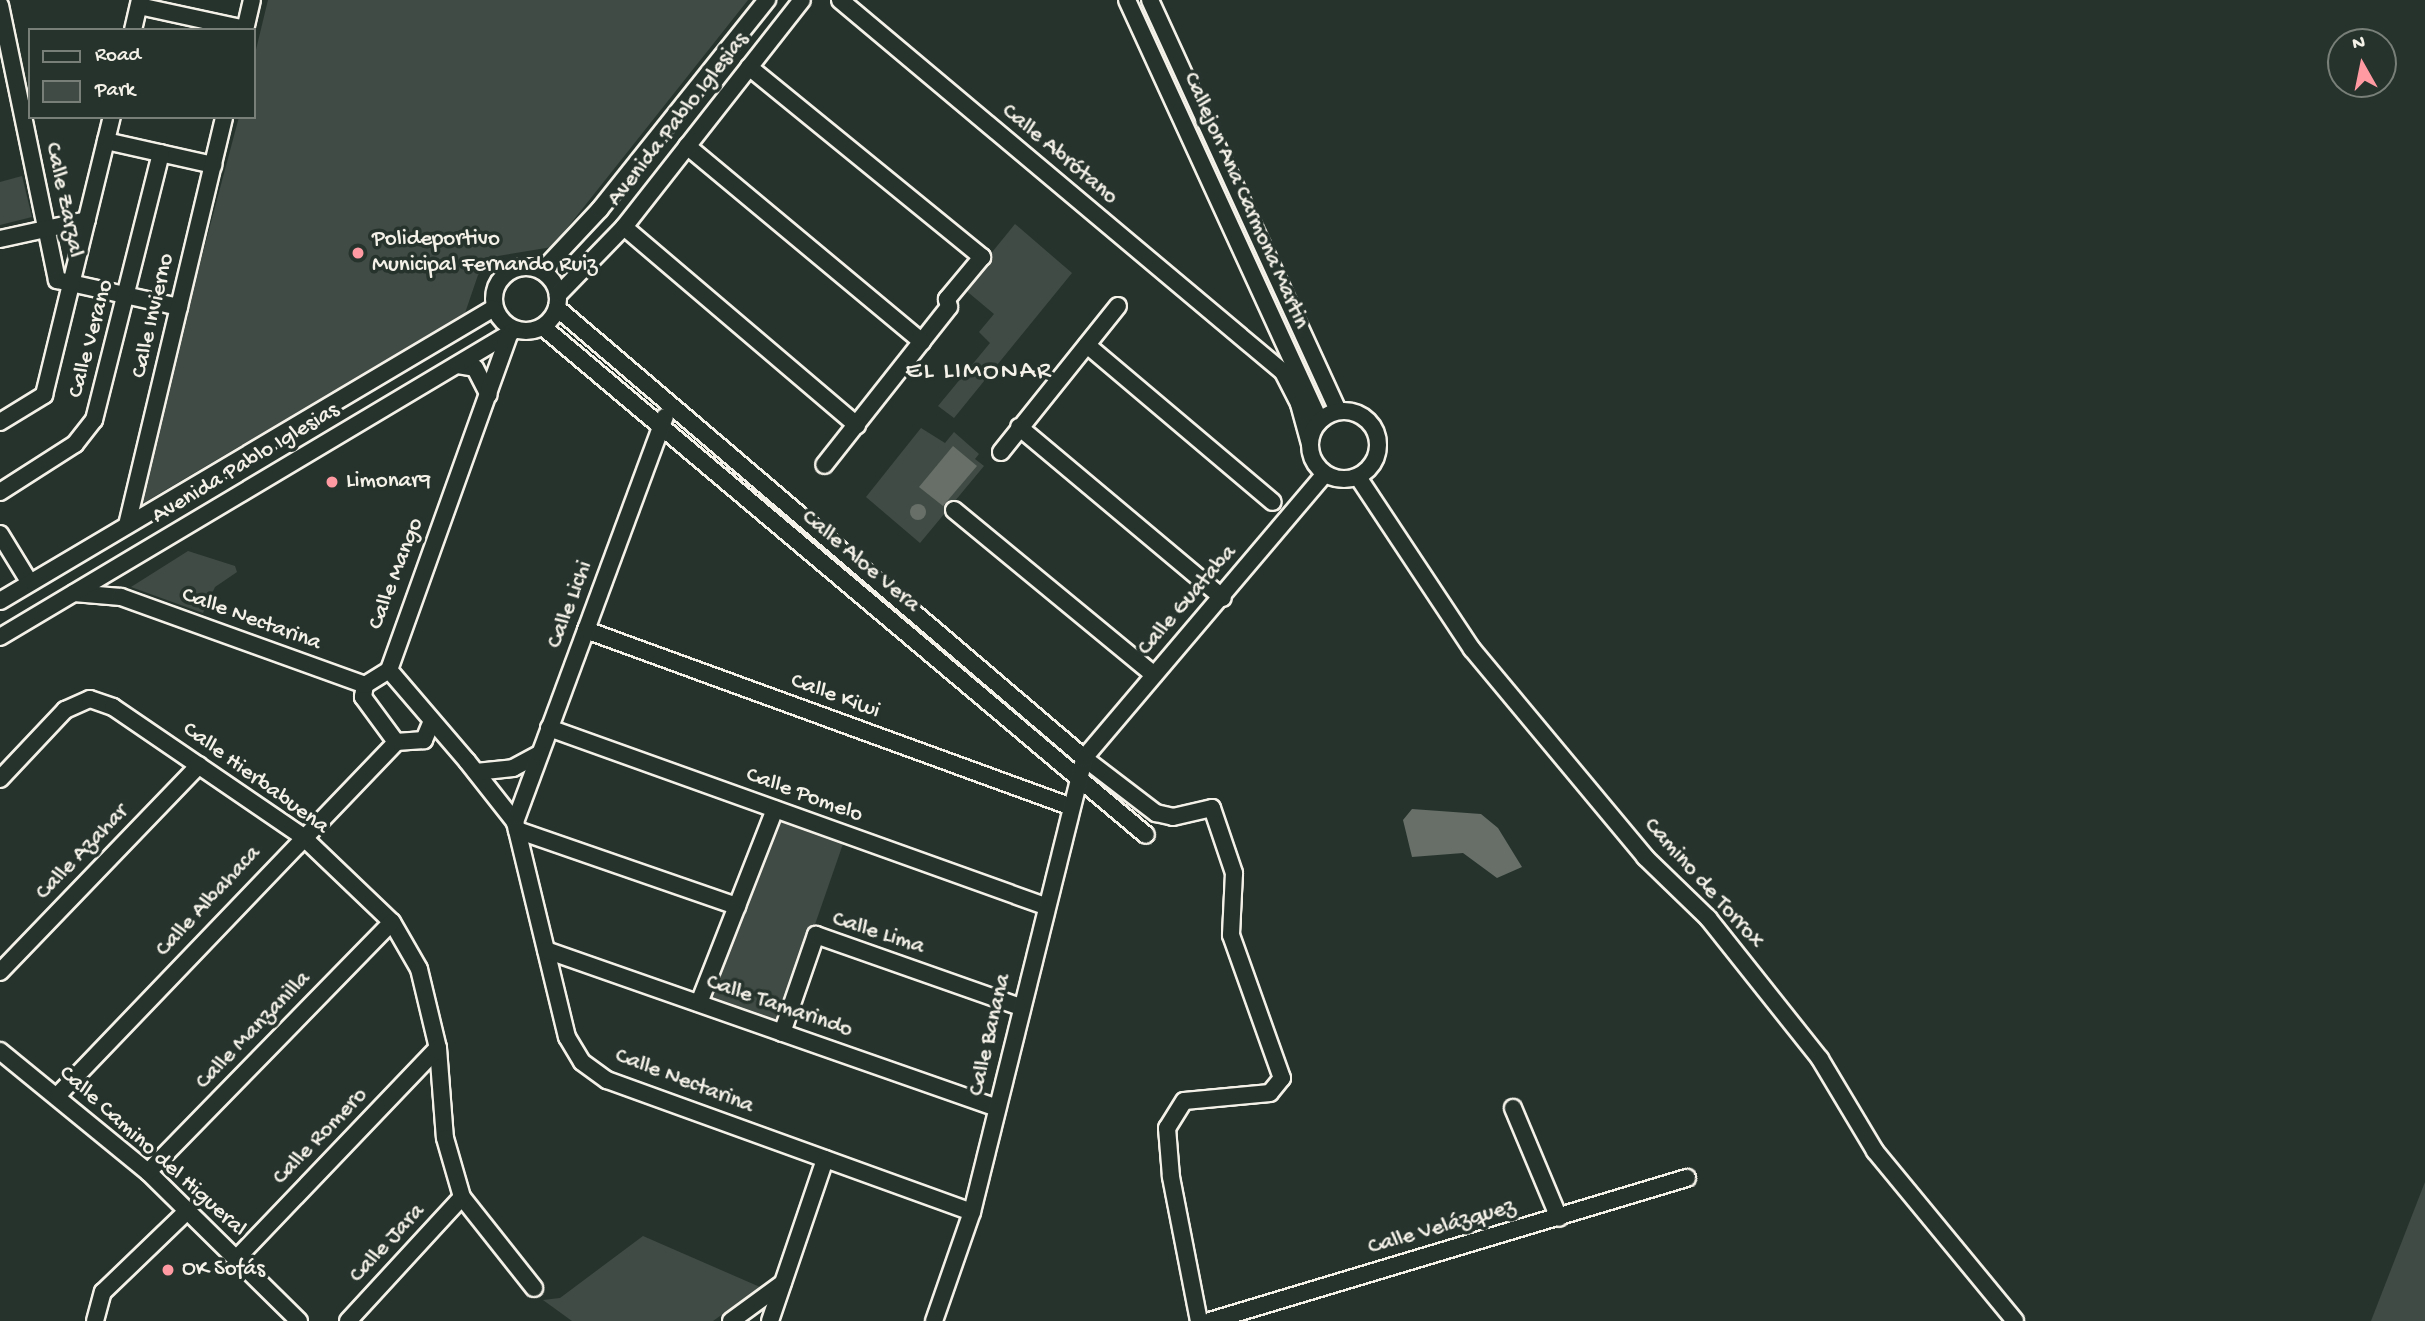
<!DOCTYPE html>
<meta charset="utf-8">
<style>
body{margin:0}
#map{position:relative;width:2425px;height:1321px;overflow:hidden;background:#26332d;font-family:"Gochi Hand",sans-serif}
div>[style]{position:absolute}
.green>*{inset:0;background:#414b45}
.water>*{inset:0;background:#676f68}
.round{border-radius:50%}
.roads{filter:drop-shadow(2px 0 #f4f1e8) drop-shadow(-2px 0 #f4f1e8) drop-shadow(0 2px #f4f1e8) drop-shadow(0 -2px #f4f1e8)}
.minor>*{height:16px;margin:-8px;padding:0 8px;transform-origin:8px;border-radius:8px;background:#26332d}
.minor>.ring{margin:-8px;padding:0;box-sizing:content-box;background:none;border:16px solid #26332d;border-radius:50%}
.dots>*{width:19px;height:19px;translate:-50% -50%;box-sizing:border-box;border:4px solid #26332d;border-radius:50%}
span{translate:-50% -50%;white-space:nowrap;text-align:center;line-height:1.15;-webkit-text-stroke:7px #26332d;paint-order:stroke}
.street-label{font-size:23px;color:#f4f1e8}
.poi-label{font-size:23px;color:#f4f1e8}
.left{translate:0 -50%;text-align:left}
.quarter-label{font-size:26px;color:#f4f1e8;letter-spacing:2px}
.legend{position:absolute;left:28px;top:28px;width:228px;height:91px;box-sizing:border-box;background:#26332d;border:2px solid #787f78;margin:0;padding:9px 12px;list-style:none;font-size:21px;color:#f4f1e8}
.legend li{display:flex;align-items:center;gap:14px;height:35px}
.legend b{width:35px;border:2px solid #787f78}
.north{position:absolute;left:2327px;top:28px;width:70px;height:70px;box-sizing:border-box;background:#26332d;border:2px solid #787f78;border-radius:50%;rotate:351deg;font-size:19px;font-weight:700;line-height:28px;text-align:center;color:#f4f1e8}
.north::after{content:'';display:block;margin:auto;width:24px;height:32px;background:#ff9aa2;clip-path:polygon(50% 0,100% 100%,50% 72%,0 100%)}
</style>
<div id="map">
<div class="green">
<i style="clip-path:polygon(268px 0,748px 0,552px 247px,498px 256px,478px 275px,465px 313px,135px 508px,239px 117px,254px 117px,254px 58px)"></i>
<i style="clip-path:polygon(22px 176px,32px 217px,0 225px,0 182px)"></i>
<i style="clip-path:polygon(1015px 224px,1072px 273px,954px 418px,938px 406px,990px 343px,979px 332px,994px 314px,963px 288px)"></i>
<i style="clip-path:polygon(921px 428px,945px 443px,954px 432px,979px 454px,975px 459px,984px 466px,920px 543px,866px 497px)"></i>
<i style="clip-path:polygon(188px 551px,235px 566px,237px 572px,215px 587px,203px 613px,131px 587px)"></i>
<i style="clip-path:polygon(777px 815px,845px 838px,779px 1028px,705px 1000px)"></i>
<i style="clip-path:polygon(2425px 1182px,2425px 1321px,2371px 1321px)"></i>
<i style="clip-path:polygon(643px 1236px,760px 1287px,713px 1321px,572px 1321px,543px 1300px,560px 1298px)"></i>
</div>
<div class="water">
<i style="clip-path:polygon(953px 446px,977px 466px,943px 506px,919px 487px)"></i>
<i class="round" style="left:910px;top:504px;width:16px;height:16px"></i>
<i style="clip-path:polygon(1412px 809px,1481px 814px,1498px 828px,1522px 867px,1497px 878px,1463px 853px,1412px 857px,1403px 820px)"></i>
</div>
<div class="roads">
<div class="minor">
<i style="left:840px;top:0;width:578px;rotate:40.02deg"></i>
<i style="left:1283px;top:372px;width:36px;rotate:63deg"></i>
<i style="left:1299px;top:404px;width:41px;rotate:74.6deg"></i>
<i style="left:1127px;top:0;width:463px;rotate:65.4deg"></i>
<i style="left:1150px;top:0;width:452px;rotate:65.4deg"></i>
<i style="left:0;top:5px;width:281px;rotate:78.3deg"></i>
<i style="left:57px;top:280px;width:125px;rotate:12.5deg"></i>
<i style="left:139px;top:6px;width:108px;rotate:12.2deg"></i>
<i style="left:133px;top:30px;width:31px;rotate:-77deg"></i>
<i style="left:245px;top:30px;width:31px;rotate:-77deg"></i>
<i style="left:749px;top:67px;width:301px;rotate:39.2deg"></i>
<i style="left:982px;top:257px;width:55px;rotate:129.8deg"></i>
<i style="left:947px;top:299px;width:8px;rotate:76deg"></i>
<i style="left:949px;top:307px;width:201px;rotate:128.3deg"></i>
<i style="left:106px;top:141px;width:110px;rotate:12.6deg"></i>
<i style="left:687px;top:146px;width:306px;rotate:39.8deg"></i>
<i style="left:624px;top:227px;width:306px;rotate:40.4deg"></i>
<i style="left:0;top:239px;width:89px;rotate:-12.3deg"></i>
<i class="ring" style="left:494px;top:267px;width:48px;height:48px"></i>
<i style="left:542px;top:271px;width:85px;rotate:-46.9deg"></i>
<i style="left:600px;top:209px;width:268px;rotate:-51.4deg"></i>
<i style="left:558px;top:295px;width:95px;rotate:-45.9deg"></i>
<i style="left:624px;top:227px;width:288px;rotate:-51.9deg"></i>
<i style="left:557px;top:308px;width:693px;rotate:40.49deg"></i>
<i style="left:1084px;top:758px;width:91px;rotate:37.4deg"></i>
<i style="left:1156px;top:813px;width:17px;rotate:13deg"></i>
<i style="left:1173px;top:817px;width:40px;rotate:-13deg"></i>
<i style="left:1212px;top:808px;width:69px;rotate:71.3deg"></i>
<i style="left:1234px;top:873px;width:62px;rotate:92.8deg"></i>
<i style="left:1231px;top:935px;width:152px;rotate:70.4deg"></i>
<i style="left:1282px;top:1078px;width:19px;rotate:129deg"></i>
<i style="left:1270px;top:1093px;width:86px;rotate:174.7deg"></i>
<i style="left:1184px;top:1101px;width:32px;rotate:122deg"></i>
<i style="left:1167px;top:1128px;width:49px;rotate:85.3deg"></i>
<i style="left:1171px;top:1177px;width:147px;rotate:79deg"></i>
<i style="left:543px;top:327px;width:788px;rotate:40.11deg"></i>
<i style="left:1087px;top:345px;width:243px;rotate:40.2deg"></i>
<i style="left:458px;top:365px;width:17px;rotate:10deg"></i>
<i style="left:475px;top:368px;width:30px;rotate:63deg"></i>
<i class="ring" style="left:1310px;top:411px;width:52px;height:52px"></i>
<i style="left:0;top:422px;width:52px;rotate:-31.5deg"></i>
<i style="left:44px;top:395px;width:286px;rotate:-76.3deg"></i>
<i style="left:1019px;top:427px;width:266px;rotate:40deg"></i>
<i style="left:1001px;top:452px;width:187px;rotate:-51.3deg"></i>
<i style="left:1358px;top:477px;width:206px;rotate:56.5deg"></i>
<i style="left:1472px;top:649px;width:271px;rotate:50.2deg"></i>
<i style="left:1645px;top:857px;width:88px;rotate:44.1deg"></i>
<i style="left:1708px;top:918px;width:180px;rotate:51.5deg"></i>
<i style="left:1820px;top:1059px;width:107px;rotate:59.1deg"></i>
<i style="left:1875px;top:1151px;width:220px;rotate:50.5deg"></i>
<i style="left:0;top:492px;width:89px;rotate:-32.6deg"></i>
<i style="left:75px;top:444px;width:31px;rotate:-52deg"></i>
<i style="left:94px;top:420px;width:275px;rotate:-75.9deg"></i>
<i style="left:954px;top:510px;width:259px;rotate:39.5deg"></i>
<i style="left:127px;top:525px;width:419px;rotate:-76.6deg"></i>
<i style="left:0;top:534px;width:57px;rotate:58.5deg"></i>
<i style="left:74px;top:593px;width:47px;rotate:4.9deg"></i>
<i style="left:121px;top:597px;width:259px;rotate:19.8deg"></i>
<i style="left:0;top:601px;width:574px;rotate:-30.67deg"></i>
<i style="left:586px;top:630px;width:514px;rotate:20.02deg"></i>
<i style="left:0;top:637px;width:600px;rotate:-30.8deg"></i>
<i style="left:389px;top:670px;width:354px;rotate:-70.3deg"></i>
<i style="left:432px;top:721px;width:21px;rotate:113deg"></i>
<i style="left:424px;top:740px;width:28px;rotate:176deg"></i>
<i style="left:396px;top:742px;width:56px;rotate:-126.3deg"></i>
<i style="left:363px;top:697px;width:12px;rotate:-81deg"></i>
<i style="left:365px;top:685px;width:28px;rotate:-32deg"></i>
<i style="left:389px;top:670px;width:120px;rotate:49.4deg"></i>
<i style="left:467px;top:761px;width:78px;rotate:51.8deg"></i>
<i style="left:515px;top:822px;width:221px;rotate:76.4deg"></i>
<i style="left:567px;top:1037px;width:29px;rotate:59deg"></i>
<i style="left:582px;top:1062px;width:31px;rotate:36deg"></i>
<i style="left:607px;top:1080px;width:388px;rotate:19.9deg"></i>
<i style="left:549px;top:728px;width:527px;rotate:19.74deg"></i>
<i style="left:476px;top:772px;width:37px;rotate:-6deg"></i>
<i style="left:513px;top:768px;width:30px;rotate:-28deg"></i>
<i style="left:0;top:779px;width:95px;rotate:-46.7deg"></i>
<i style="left:65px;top:710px;width:27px;rotate:-24deg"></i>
<i style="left:90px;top:699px;width:24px;rotate:19deg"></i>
<i style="left:113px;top:707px;width:229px;rotate:34.3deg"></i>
<i style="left:302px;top:836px;width:124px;rotate:43.7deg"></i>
<i style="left:392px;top:922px;width:54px;rotate:60.1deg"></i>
<i style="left:419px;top:969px;width:81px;rotate:76.5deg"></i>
<i style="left:438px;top:1048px;width:90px;rotate:85.6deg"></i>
<i style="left:445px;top:1138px;width:61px;rotate:73.9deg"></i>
<i style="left:462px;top:1197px;width:116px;rotate:51.6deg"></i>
<i style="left:515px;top:822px;width:432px;rotate:-69.7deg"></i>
<i style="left:517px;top:830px;width:233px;rotate:19.1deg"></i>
<i style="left:546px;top:950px;width:477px;rotate:19.3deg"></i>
<i style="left:0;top:972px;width:287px;rotate:-46.1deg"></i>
<i style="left:699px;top:1003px;width:208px;rotate:-68.6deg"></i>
<i style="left:782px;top:1033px;width:104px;rotate:-70.9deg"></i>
<i style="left:816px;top:935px;width:217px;rotate:19.4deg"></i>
<i style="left:0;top:1051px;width:191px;rotate:39.3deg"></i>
<i style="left:148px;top:1172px;width:212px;rotate:44.6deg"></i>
<i style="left:58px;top:1095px;width:489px;rotate:-46.2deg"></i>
<i style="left:1513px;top:1108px;width:119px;rotate:67.3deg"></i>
<i style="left:148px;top:1172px;width:349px;rotate:-45.7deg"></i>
<i style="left:237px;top:1258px;width:291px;rotate:-46.3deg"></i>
<i style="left:95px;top:1321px;width:30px;rotate:-75deg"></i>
<i style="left:103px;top:1292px;width:115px;rotate:-43.9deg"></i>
<i style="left:348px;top:1321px;width:168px;rotate:-47.4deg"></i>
<i style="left:731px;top:1321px;width:64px;rotate:-36.2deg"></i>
<i style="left:770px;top:1321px;width:171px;rotate:-71.2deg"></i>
<i style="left:934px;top:1321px;width:115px;rotate:-70.8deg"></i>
<i style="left:972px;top:1212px;width:468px;rotate:-76.1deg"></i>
<i style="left:1084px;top:758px;width:372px;rotate:-49.7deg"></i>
<i style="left:1210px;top:1321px;width:498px;rotate:-16.7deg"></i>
</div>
</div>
<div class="dots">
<i style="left:358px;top:253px;background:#ff9aa2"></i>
<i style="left:332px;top:482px;background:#ff9aa2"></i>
<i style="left:168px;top:1270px;background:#ff9aa2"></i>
</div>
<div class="street-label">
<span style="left:679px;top:120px;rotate:-52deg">Avenida Pablo Iglesias</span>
<span style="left:1059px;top:155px;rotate:40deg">Calle Abrótano</span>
<span style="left:63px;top:200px;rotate:78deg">Calle Zarzal</span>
<span style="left:1245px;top:201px;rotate:66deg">Callejon Ana Carmona Martin</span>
<span style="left:154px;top:316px;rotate:-77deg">Calle Invierno</span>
<span style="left:92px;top:339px;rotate:-75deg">Calle Verano</span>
<span style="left:246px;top:464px;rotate:-31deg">Avenida Pablo Iglesias</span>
<span style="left:860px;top:562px;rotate:40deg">Calle Aloe Vera</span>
<span style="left:397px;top:574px;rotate:-69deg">Calle Mango</span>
<span style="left:1188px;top:601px;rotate:-49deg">Calle Guataba</span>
<span style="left:571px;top:605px;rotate:-69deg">Calle Lichi</span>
<span style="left:251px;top:620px;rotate:20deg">Calle Nectarina</span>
<span style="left:835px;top:697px;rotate:20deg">Calle Kiwi</span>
<span style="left:255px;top:779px;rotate:36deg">Calle Hierbabuena</span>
<span style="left:804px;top:796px;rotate:20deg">Calle Pomelo</span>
<span style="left:83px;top:853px;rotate:-46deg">Calle Azahar</span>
<span style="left:1703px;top:884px;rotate:48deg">Camino de Torrox</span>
<span style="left:209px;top:902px;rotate:-47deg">Calle Albahaca</span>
<span style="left:878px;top:934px;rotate:18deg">Calle Lima</span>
<span style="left:779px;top:1007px;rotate:19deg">Calle Tamarindo</span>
<span style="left:254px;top:1031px;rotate:-46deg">Calle Manzanilla</span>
<span style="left:991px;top:1035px;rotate:-77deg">Calle Banana</span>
<span style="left:684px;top:1082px;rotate:21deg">Calle Nectarina</span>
<span style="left:321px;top:1137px;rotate:-46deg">Calle Romero</span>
<span style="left:152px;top:1152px;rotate:42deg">Calle Camino del Higueral</span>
<span style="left:1442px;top:1228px;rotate:-16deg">Calle Velázquez</span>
<span style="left:388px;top:1244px;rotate:-47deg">Calle Jara</span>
</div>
<div class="poi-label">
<span class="left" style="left:372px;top:253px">Polideportivo<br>Municipal Fernando Ruiz</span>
<span class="left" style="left:346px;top:482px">Limonar9</span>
<span class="left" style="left:182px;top:1270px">OK Sofás</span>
</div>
<div class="quarter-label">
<span style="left:979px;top:373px">EL LIMONAR</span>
</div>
<ul class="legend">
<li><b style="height:9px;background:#26332d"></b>Road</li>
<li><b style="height:19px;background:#414b45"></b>Park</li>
</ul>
<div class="north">N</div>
</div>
